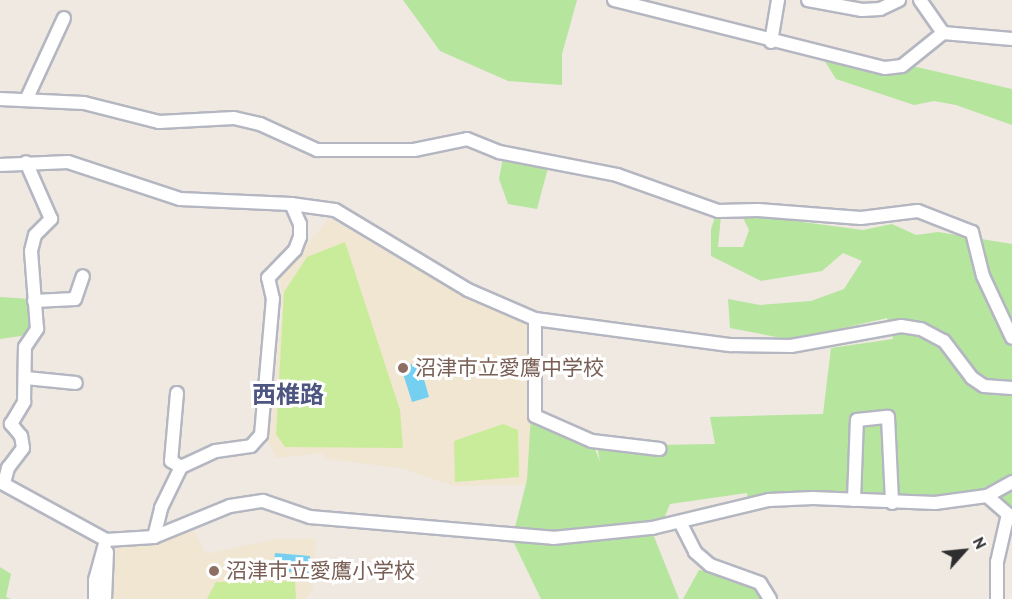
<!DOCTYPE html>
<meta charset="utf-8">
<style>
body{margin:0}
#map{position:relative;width:1012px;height:599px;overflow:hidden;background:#efe9e1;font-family:"PT Sans","Noto Sans JP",sans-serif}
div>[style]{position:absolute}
.education>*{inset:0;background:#f0e6d1}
.green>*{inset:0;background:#b6e59e}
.pitch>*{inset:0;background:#c9ec9a}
.water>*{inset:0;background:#75cff0}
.roads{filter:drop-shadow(2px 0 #b4b7c1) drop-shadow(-2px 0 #b4b7c1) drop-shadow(0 2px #b4b7c1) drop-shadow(0 -2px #b4b7c1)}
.minor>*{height:12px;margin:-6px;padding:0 6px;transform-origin:6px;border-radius:6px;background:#fff}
.dots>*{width:16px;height:16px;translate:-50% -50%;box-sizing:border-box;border:3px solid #fff;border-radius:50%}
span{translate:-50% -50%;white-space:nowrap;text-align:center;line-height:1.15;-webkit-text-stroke:6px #fff;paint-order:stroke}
.education-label{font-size:21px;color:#785e54}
.left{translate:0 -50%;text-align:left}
.quarter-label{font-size:24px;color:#4d5680;font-weight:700}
.north{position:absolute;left:934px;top:521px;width:60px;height:60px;-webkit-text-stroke:4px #fff;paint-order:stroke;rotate:63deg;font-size:16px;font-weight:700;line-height:24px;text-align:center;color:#2e2e2e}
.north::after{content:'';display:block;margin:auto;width:21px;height:27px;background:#2e2e2e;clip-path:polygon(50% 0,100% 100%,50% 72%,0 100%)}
</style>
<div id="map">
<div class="education">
<i style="clip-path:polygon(329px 218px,432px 278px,531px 323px,530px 485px,455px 486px,400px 468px,327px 459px,323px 453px,276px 458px,268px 441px,282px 311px,280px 272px,300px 254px)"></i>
<i style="clip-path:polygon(193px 529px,206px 554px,281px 538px,316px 539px,313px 589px,305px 599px,112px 599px,115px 544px,166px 539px)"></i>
</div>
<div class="green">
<i style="clip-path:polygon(403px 0,577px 0,562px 54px,562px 85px,508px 81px,440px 51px)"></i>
<i style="clip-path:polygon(846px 55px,891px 67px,908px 65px,1012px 89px,1012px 125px,956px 105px,934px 101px,914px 105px,836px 79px,824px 60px)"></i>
<i style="clip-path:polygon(503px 158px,549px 164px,537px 209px,508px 204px,499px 179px)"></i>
<i style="clip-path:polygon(716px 214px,721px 216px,718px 247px,743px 247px,749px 230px,741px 214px,863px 230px,892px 224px,916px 235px,938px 232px,1012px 244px,1012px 512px,988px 486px,959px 497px,748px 501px,747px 493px,670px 504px,661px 526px,653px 534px,679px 599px,541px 599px,512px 539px,527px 480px,531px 414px,594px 446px,600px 462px,597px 446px,715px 444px,710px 417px,823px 414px,831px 348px,893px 339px,887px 318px,792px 340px,730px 328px,728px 299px,760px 305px,811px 301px,844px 289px,862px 261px,843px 253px,822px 271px,761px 281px,711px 256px,711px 229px)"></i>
<i style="clip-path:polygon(0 297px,31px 299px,32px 328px,21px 336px,0 339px)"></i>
<i style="clip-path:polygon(0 567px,11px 574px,6px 597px,11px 599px,0 599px)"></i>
<i style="clip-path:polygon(699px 570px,751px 579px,773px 599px,683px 599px)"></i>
</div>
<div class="pitch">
<i style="clip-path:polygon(345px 242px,400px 410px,403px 448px,285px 447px,276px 434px,284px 292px,307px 257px)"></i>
<i style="clip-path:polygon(503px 424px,518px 430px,519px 477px,455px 482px,454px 441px)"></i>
<i style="clip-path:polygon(295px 581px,296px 599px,207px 599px,216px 582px)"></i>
</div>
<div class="water">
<i style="clip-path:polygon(419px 362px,429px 397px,412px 402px,401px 367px)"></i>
<i style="clip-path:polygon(275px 553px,310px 556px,309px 573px,273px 571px)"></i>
</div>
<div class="roads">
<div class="minor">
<i style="left:614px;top:0;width:279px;rotate:14.1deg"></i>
<i style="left:885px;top:68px;width:17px;rotate:-7deg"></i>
<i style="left:902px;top:66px;width:53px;rotate:-38.8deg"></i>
<i style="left:943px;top:33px;width:69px;rotate:5deg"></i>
<i style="left:808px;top:0;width:55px;rotate:10.5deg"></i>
<i style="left:862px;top:10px;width:18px;rotate:-3deg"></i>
<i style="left:880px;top:9px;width:21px;rotate:-25deg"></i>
<i style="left:920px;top:0;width:40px;rotate:55.1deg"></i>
<i style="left:771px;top:42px;width:43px;rotate:-80.5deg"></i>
<i style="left:27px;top:98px;width:88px;rotate:-65.2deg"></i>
<i style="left:0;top:99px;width:84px;rotate:2.7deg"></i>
<i style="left:84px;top:103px;width:77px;rotate:14.2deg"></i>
<i style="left:159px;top:122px;width:75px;rotate:-3.1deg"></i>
<i style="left:234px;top:118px;width:27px;rotate:13deg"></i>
<i style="left:260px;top:124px;width:63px;rotate:24.5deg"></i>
<i style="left:317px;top:150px;width:97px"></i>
<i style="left:414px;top:150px;width:54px;rotate:-11.7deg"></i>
<i style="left:467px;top:139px;width:35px;rotate:22deg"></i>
<i style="left:499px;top:152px;width:120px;rotate:11deg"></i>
<i style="left:617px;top:175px;width:107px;rotate:19.6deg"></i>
<i style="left:718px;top:211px;width:40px;rotate:-1.4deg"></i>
<i style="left:758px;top:210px;width:103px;rotate:4.4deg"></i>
<i style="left:861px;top:218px;width:57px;rotate:-7deg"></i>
<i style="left:918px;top:211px;width:58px;rotate:21.3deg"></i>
<i style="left:972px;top:232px;width:45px;rotate:76deg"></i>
<i style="left:983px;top:276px;width:68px;rotate:64.9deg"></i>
<i style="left:0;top:165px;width:68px;rotate:-2.5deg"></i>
<i style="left:68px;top:162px;width:118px;rotate:18.3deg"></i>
<i style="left:180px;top:199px;width:111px;rotate:2.6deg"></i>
<i style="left:291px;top:204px;width:44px;rotate:7.8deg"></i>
<i style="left:335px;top:210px;width:155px;rotate:31deg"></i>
<i style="left:468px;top:290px;width:73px;rotate:23.4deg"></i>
<i style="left:535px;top:319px;width:198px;rotate:7.6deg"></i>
<i style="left:731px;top:345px;width:60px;rotate:1deg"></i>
<i style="left:791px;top:346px;width:112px;rotate:-10.3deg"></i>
<i style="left:901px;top:326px;width:20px;rotate:9deg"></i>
<i style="left:921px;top:329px;width:26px;rotate:28deg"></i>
<i style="left:944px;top:341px;width:46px;rotate:52.9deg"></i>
<i style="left:972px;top:378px;width:14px;rotate:34deg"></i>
<i style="left:984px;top:386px;width:28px;rotate:4deg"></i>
<i style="left:34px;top:301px;width:41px;rotate:-2.8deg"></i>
<i style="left:75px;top:299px;width:24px;rotate:-71deg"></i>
<i style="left:535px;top:319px;width:97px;rotate:90deg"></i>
<i style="left:535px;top:416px;width:62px;rotate:23.7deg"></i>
<i style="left:592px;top:441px;width:68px;rotate:6.7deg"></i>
<i style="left:26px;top:378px;width:50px;rotate:5.7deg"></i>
<i style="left:177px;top:393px;width:68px;rotate:95deg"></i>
<i style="left:171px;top:461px;width:12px;rotate:31deg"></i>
<i style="left:0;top:482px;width:121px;rotate:28.7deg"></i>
<i style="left:106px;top:540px;width:48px;rotate:-3.6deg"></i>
<i style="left:154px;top:537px;width:82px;rotate:-22.2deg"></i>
<i style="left:230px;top:506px;width:33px;rotate:-9deg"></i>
<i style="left:263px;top:501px;width:50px;rotate:18.8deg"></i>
<i style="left:310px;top:517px;width:244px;rotate:4.9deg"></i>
<i style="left:553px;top:538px;width:100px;rotate:-5.8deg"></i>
<i style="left:652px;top:528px;width:120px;rotate:-13.5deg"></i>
<i style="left:769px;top:500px;width:44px;rotate:-2.6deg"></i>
<i style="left:813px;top:498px;width:122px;rotate:2.3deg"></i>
<i style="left:935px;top:503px;width:52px;rotate:-7.7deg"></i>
<i style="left:987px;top:496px;width:29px;rotate:-29deg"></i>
<i style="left:4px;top:483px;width:16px;rotate:-75deg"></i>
<i style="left:8px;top:468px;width:25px;rotate:-53deg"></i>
<i style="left:23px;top:448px;width:12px;rotate:-99deg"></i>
<i style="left:21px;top:436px;width:16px;rotate:-130deg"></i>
<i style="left:11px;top:424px;width:26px;rotate:-59deg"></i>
<i style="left:24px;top:402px;width:55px;rotate:-89deg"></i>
<i style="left:25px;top:347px;width:22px;rotate:-56deg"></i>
<i style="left:37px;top:329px;width:78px;rotate:-94.4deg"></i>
<i style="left:31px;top:251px;width:16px;rotate:-76deg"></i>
<i style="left:35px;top:235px;width:23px;rotate:-45deg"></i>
<i style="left:51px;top:219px;width:62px;rotate:-113.7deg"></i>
<i style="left:987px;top:496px;width:28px;rotate:41deg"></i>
<i style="left:1008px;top:514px;width:49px;rotate:102.9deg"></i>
<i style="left:997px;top:562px;width:37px;rotate:90deg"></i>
<i style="left:854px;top:500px;width:80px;rotate:-87.9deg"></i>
<i style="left:857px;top:420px;width:31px;rotate:-6deg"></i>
<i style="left:888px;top:417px;width:86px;rotate:87.3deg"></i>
<i style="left:680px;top:522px;width:34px;rotate:63deg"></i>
<i style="left:695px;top:552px;width:20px;rotate:41deg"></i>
<i style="left:710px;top:565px;width:53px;rotate:19.8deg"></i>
<i style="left:760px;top:583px;width:19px;rotate:58deg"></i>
<i style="left:154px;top:537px;width:30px;rotate:-76deg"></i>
<i style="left:161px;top:508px;width:46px;rotate:-64deg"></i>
<i style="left:181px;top:467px;width:38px;rotate:-25deg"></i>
<i style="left:216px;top:451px;width:35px;rotate:-8deg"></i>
<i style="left:251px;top:446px;width:15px;rotate:-48deg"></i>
<i style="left:261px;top:435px;width:137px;rotate:-85deg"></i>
<i style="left:273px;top:299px;width:22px;rotate:-103deg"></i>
<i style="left:268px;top:278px;width:39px;rotate:-46deg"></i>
<i style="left:295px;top:250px;width:14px;rotate:-69deg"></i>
<i style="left:300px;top:237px;width:13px;rotate:-90deg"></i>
<i style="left:300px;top:224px;width:22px;rotate:-114deg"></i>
<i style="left:95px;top:599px;width:19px;rotate:-90deg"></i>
<i style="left:95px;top:580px;width:41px;rotate:-74.6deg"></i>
<i style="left:105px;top:599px;width:47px;rotate:-87.6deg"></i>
</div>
</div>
<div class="dots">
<i style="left:403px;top:368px;background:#8d6e63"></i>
<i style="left:214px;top:571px;background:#8d6e63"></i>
</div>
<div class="education-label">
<span class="left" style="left:415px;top:368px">沼津市立愛鷹中学校</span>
<span class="left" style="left:226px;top:571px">沼津市立愛鷹小学校</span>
</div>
<div class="quarter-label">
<span style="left:288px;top:395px">西椎路</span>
</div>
<div class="north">N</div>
</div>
